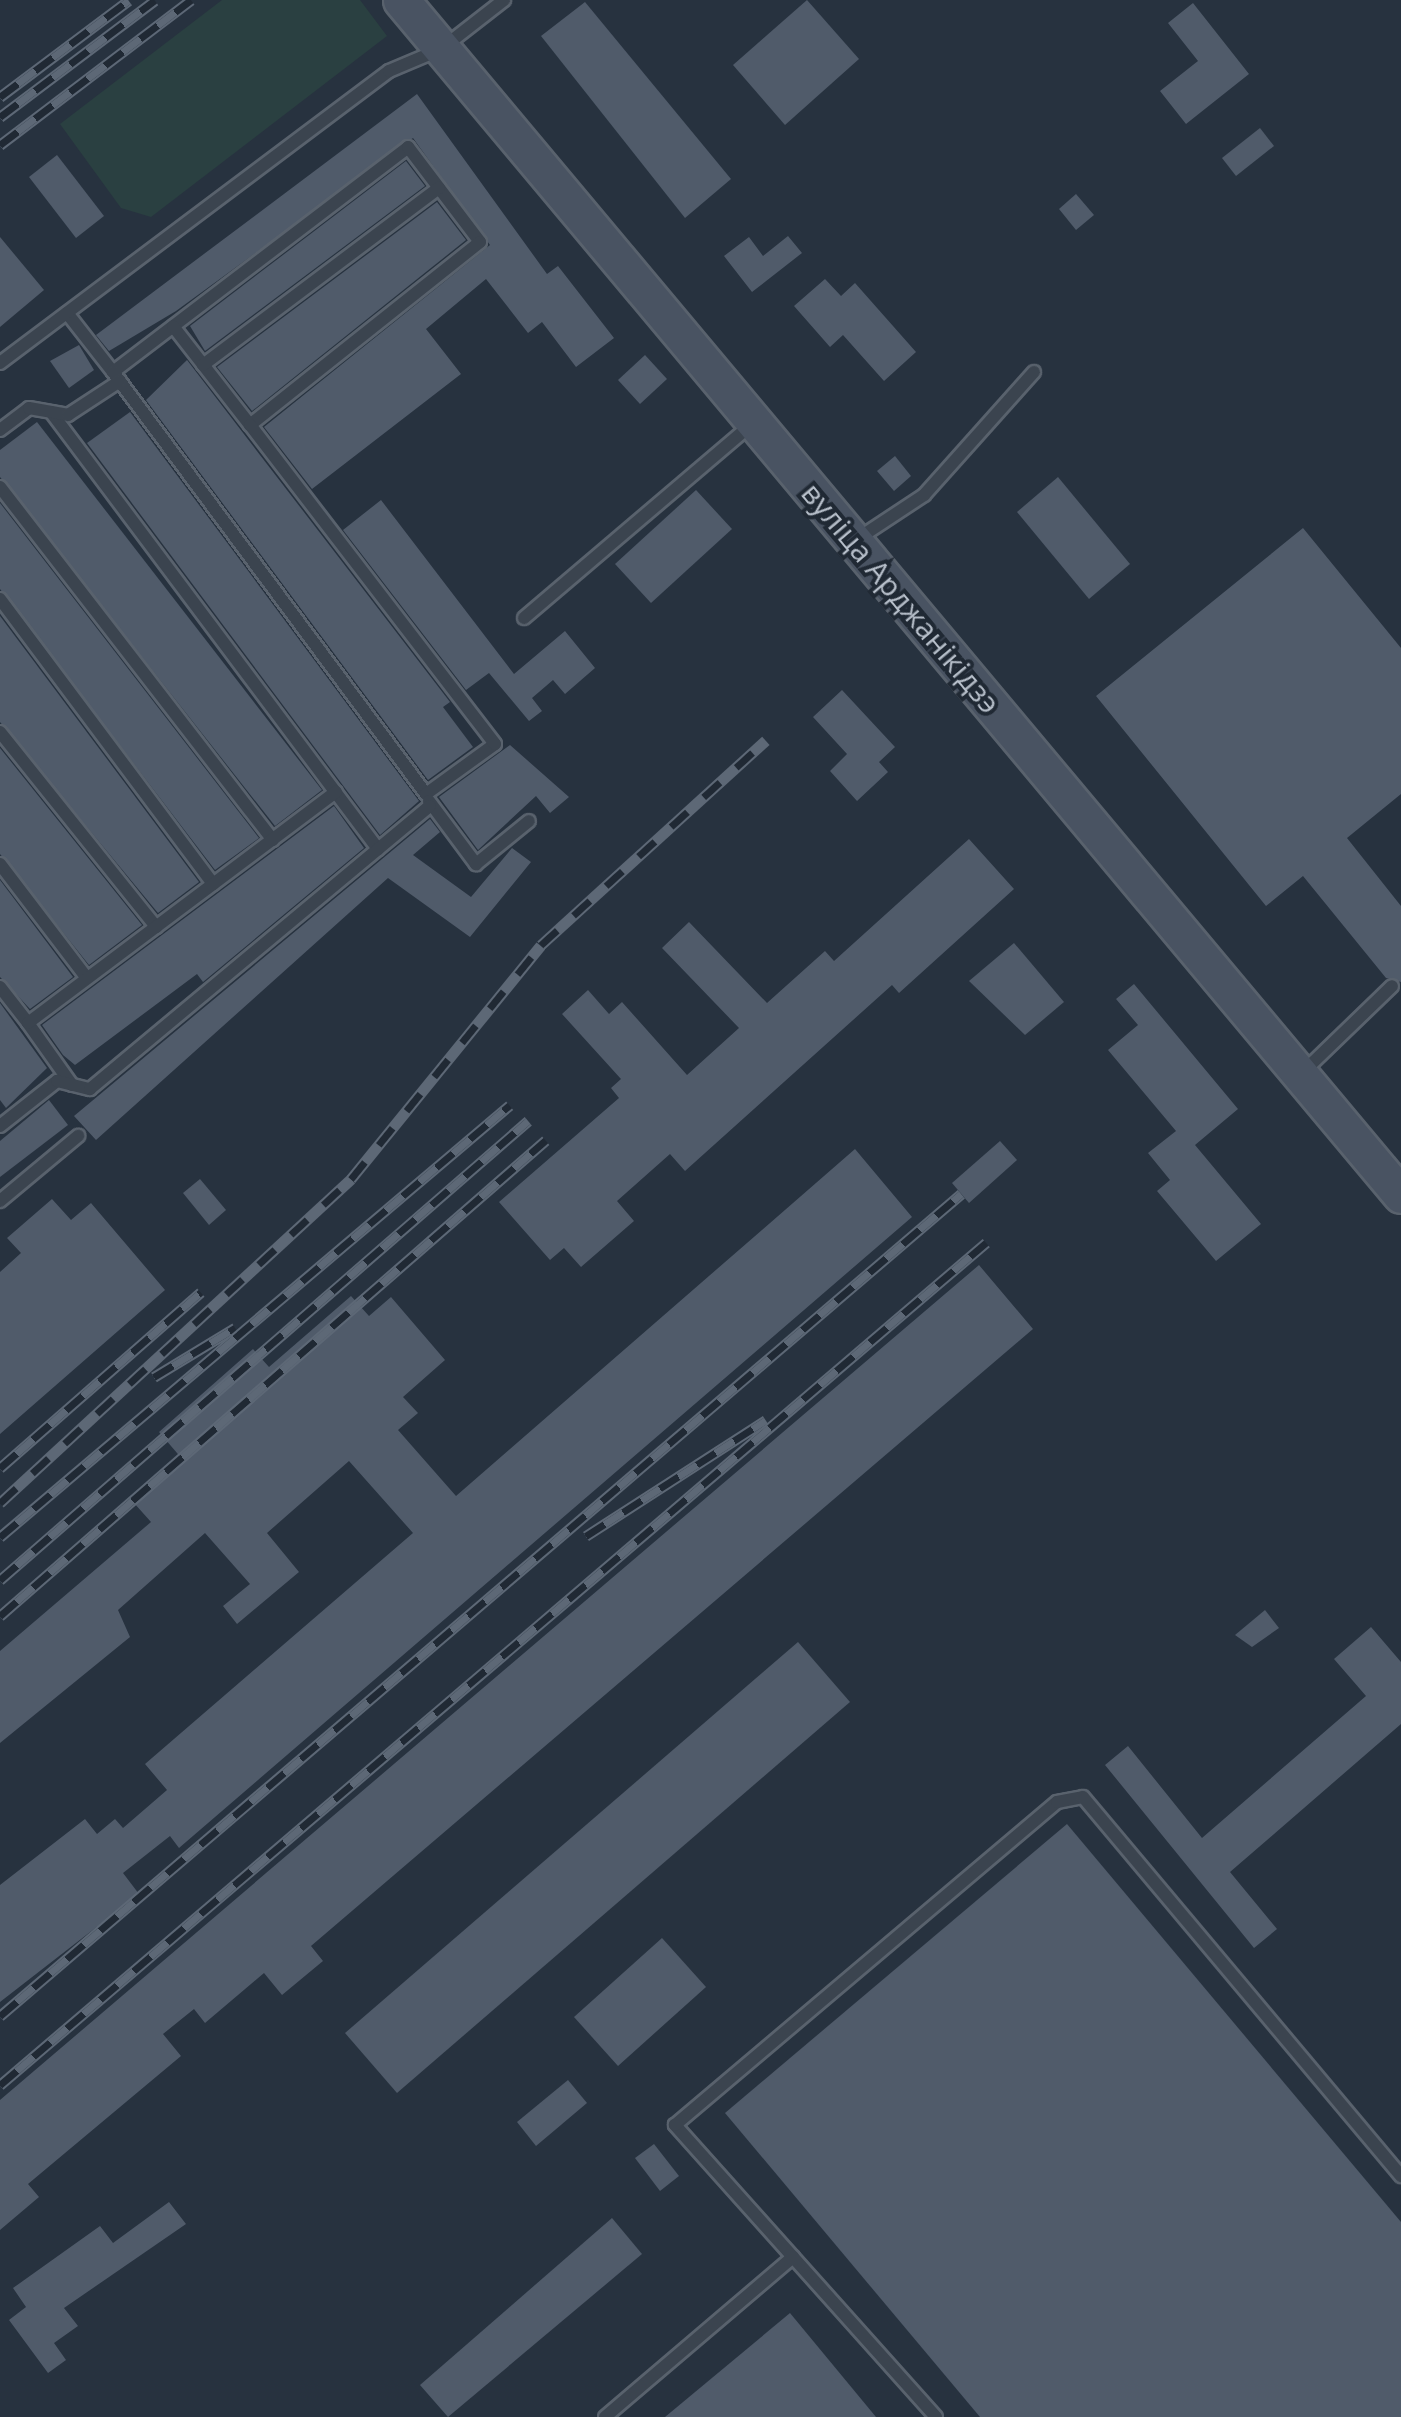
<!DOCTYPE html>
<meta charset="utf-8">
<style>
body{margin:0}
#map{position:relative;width:1401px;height:2417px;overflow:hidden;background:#27323f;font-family:"Open Sans",sans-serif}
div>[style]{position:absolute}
.green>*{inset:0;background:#2a4041}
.building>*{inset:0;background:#505b6a}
.roads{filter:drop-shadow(2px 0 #59626d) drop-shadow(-2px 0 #59626d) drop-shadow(0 2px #59626d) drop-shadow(0 -2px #59626d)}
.lane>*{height:12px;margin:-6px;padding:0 6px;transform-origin:6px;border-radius:6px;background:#3b444f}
.secondary>*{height:35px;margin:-17.5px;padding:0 17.5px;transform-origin:17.5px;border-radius:17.5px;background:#495362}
.rail>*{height:11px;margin-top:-5.5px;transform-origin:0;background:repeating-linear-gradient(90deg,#202934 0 22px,#5d6876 0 44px);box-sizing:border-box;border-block:2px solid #5d6876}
span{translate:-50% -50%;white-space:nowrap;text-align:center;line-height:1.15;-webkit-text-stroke:8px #202934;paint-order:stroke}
.street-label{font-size:30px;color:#b7bfca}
</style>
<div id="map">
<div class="green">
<i style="clip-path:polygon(222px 0,360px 0,387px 36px,151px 217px,121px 208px,60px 124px)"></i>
</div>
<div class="building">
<i style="clip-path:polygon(807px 0,859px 59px,785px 125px,733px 65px)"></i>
<i style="clip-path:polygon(585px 2px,731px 179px,685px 218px,541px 36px)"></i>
<i style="clip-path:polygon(1193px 3px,1249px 74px,1186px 124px,1160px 91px,1198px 61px,1168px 23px)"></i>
<i style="clip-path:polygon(417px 94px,547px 274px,558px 266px,614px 338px,576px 367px,542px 322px,528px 333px,486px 279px,426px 329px,461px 374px,312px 489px,264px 427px,490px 245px,413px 138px,176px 311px,109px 351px,96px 335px)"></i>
<i style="clip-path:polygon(1260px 128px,1274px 146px,1236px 176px,1222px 158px)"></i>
<i style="clip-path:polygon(57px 155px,104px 216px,76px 238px,29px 177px)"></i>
<i style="clip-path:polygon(406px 161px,425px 186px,205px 351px,190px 326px)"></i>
<i style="clip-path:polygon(1076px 194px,1094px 215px,1076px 230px,1059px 209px)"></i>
<i style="clip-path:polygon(437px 202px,466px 240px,252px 411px,217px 367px)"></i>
<i style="clip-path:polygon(788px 236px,802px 253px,752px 292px,724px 256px,749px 237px,763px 256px)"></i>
<i style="clip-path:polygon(0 237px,44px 290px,0 327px)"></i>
<i style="clip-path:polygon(825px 279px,841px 296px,855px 283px,916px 352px,884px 381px,843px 335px,830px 347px,794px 306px)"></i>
<i style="clip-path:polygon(79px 345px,94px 370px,69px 388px,50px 361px)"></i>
<i style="clip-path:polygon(645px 355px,667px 379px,640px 404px,618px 380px)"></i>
<i style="clip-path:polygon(187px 360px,450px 702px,443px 707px,473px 747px,428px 780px,146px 400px)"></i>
<i style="clip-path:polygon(130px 412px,419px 801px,380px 835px,87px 443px)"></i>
<i style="clip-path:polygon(37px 422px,322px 790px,275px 826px,0 477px,0 450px)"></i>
<i style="clip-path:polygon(895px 456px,911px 476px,894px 491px,877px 471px)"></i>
<i style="clip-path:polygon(1058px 477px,1130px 564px,1089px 599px,1017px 512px)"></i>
<i style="clip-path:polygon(696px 490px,732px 529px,651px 603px,615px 564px)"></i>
<i style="clip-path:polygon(381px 500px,514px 674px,565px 631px,595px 668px,565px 694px,553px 680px,532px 698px,542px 711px,529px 721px,489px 673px,466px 690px,343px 530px)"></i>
<i style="clip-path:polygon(0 503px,259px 838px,215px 870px,0 589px)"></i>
<i style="clip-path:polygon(1303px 528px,1401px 648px,1401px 794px,1347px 838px,1401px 906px,1401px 982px,1386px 978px,1303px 876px,1266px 906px,1096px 696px)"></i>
<i style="clip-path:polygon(0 616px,199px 882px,158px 913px,0 722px)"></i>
<i style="clip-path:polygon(842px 690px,895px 747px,879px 762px,888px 772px,857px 801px,830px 771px,847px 754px,813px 717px)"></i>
<i style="clip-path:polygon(510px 745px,569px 797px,550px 813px,536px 796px,478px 850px,439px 797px)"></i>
<i style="clip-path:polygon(0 748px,142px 925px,89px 965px,0 854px)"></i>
<i style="clip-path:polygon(334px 806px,364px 848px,203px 982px,197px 974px,75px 1065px,63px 1055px,42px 1025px)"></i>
<i style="clip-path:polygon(430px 819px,440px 832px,413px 855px,471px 897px,512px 848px,531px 862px,470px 937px,388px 878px,96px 1140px,74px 1116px)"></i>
<i style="clip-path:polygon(969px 839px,1014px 889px,899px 993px,892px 985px,685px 1171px,670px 1154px,617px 1201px,634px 1221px,581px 1267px,564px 1248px,550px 1260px,499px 1202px,619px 1098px,611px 1088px,621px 1079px,562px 1014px,588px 990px,609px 1014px,622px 1002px,687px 1075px,739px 1028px,662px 948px,689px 922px,767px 1003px,825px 951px,834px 961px)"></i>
<i style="clip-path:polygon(0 880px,73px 977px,30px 1009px,0 977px)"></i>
<i style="clip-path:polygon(1014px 943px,1064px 1002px,1025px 1035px,969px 981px)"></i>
<i style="clip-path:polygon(1134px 984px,1238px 1109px,1195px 1145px,1261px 1224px,1216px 1261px,1157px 1191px,1170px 1180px,1148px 1153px,1176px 1131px,1108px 1050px,1138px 1025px,1116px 999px)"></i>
<i style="clip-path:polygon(0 1003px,47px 1068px,6px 1108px,0 1100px)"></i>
<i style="clip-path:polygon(49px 1100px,68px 1125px,0 1177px,0 1141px)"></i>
<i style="clip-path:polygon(1000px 1141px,1017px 1160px,969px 1203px,952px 1183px)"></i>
<i style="clip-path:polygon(855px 1149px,912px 1217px,179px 1848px,170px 1836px,123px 1873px,139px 1894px,0 2002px,0 1885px,85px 1819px,97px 1834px,115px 1819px,123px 1828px,167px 1790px,145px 1764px,413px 1533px,349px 1461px,267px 1533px,299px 1572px,237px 1624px,223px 1606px,250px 1584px,205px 1533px,118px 1610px,130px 1637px,0 1743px,0 1651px,151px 1522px,134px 1503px,183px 1460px,159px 1432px,253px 1349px,269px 1367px,351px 1296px,369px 1316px,391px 1297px,445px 1360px,403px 1397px,418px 1413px,398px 1430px,456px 1496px)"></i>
<i style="clip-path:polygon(200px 1179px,226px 1210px,209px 1225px,183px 1193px)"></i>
<i style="clip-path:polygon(52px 1199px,71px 1220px,91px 1203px,165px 1290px,0 1434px,0 1272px,21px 1253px,7px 1238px)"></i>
<i style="clip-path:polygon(979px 1265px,1033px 1329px,311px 1946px,323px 1961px,282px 1995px,264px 1973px,205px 2023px,194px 2009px,163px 2034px,181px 2056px,28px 2184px,39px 2197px,0 2230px,0 2100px)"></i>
<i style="clip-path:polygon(1265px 1610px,1279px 1628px,1252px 1647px,1235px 1635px)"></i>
<i style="clip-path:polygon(1371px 1627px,1401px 1662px,1401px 1724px,1230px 1872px,1277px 1929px,1254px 1948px,1105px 1765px,1128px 1746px,1202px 1838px,1366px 1696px,1334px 1659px)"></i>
<i style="clip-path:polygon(798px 1642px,850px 1702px,397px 2093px,345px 2033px)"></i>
<i style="clip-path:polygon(1067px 1824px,1401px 2222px,1401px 2417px,980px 2417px,725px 2113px)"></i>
<i style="clip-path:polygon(662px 1938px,706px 1987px,618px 2066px,574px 2017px)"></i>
<i style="clip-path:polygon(568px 2080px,587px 2103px,536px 2146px,517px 2122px)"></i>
<i style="clip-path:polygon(654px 2144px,679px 2176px,660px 2191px,635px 2158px)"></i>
<i style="clip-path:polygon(169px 2202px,186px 2224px,64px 2308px,78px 2326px,54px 2343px,66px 2360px,48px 2373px,9px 2320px,26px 2307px,13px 2288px,100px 2226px,113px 2243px)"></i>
<i style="clip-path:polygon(612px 2218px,642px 2254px,448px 2417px,420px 2385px)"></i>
<i style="clip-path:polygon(790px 2313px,876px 2417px,665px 2417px)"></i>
</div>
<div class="roads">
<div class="lane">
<i style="left:67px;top:313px;width:75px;rotate:52.1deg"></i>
<i style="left:113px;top:372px;width:371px;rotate:-37.3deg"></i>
<i style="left:408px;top:147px;width:119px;rotate:52.8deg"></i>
<i style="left:480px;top:242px;width:294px;rotate:141.5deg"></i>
<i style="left:250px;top:425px;width:125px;rotate:-127.9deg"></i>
<i style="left:0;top:363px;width:486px;rotate:-36.9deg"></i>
<i style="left:389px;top:71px;width:56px;rotate:-22.9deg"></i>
<i style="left:441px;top:49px;width:80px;rotate:-37.9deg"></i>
<i style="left:203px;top:365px;width:295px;rotate:-36.9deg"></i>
<i style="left:113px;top:372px;width:525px;rotate:53.44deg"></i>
<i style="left:426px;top:794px;width:85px;rotate:-35.9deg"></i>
<i style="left:495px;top:744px;width:402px;rotate:-127.5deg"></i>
<i style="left:51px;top:412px;width:546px;rotate:53.19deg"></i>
<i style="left:0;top:430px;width:36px;rotate:-37deg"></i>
<i style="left:29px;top:408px;width:40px;rotate:10deg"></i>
<i style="left:68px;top:415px;width:62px;rotate:-33.2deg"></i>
<i style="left:0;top:487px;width:446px;rotate:52.3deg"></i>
<i style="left:856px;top:540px;width:82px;rotate:-33.5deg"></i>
<i style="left:924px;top:495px;width:165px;rotate:-48.2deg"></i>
<i style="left:0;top:599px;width:356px;rotate:53.2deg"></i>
<i style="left:524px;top:618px;width:299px;rotate:-40.4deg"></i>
<i style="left:0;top:732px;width:250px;rotate:51.3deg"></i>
<i style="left:429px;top:801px;width:79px;rotate:53.3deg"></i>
<i style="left:476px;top:864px;width:68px;rotate:-39.1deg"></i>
<i style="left:0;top:864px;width:143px;rotate:52.7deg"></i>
<i style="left:0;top:987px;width:46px;rotate:52.1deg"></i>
<i style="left:1302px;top:1073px;width:125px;rotate:-44deg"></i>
<i style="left:72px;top:1085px;width:76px;rotate:-125.4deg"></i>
<i style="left:28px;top:1023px;width:385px;rotate:-36.9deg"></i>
<i style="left:0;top:1126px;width:73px;rotate:-38.3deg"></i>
<i style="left:57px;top:1081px;width:34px;rotate:14deg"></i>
<i style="left:90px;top:1089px;width:442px;rotate:-39.8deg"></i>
<i style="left:0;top:1201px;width:102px;rotate:-39.8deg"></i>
<i style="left:605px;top:2417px;width:247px;rotate:-40.4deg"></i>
<i style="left:936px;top:2417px;width:392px;rotate:-131.8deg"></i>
<i style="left:675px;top:2125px;width:500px;rotate:-40.22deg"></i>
<i style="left:1057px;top:1802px;width:26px;rotate:-11deg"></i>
<i style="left:1083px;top:1797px;width:495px;rotate:50deg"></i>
</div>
<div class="secondary">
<i style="left:401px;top:0;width:1558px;rotate:50.08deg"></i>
</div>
</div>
<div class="rail">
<i style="left:0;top:97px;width:161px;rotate:-36.9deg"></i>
<i style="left:0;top:117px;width:194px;rotate:-37deg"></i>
<i style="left:0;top:145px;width:240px;rotate:-37.2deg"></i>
<i style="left:154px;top:1377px;width:95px;rotate:-31.2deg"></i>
<i style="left:0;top:1468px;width:267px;rotate:-41.2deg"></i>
<i style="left:0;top:1503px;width:478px;rotate:-42.7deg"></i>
<i style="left:351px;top:1179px;width:301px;rotate:-50.9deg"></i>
<i style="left:541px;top:945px;width:304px;rotate:-42.3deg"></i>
<i style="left:586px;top:1536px;width:214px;rotate:-32.8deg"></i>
<i style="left:0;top:1537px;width:668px;rotate:-40.27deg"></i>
<i style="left:0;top:1580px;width:700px;rotate:-41deg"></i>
<i style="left:0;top:1616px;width:724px;rotate:-41.08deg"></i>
<i style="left:0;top:2016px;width:1265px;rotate:-40.54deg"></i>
<i style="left:0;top:2085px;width:1297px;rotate:-40.5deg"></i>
</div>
<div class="street-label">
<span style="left:901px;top:598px;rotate:50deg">вуліца Арджанікідзэ</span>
</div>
</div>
